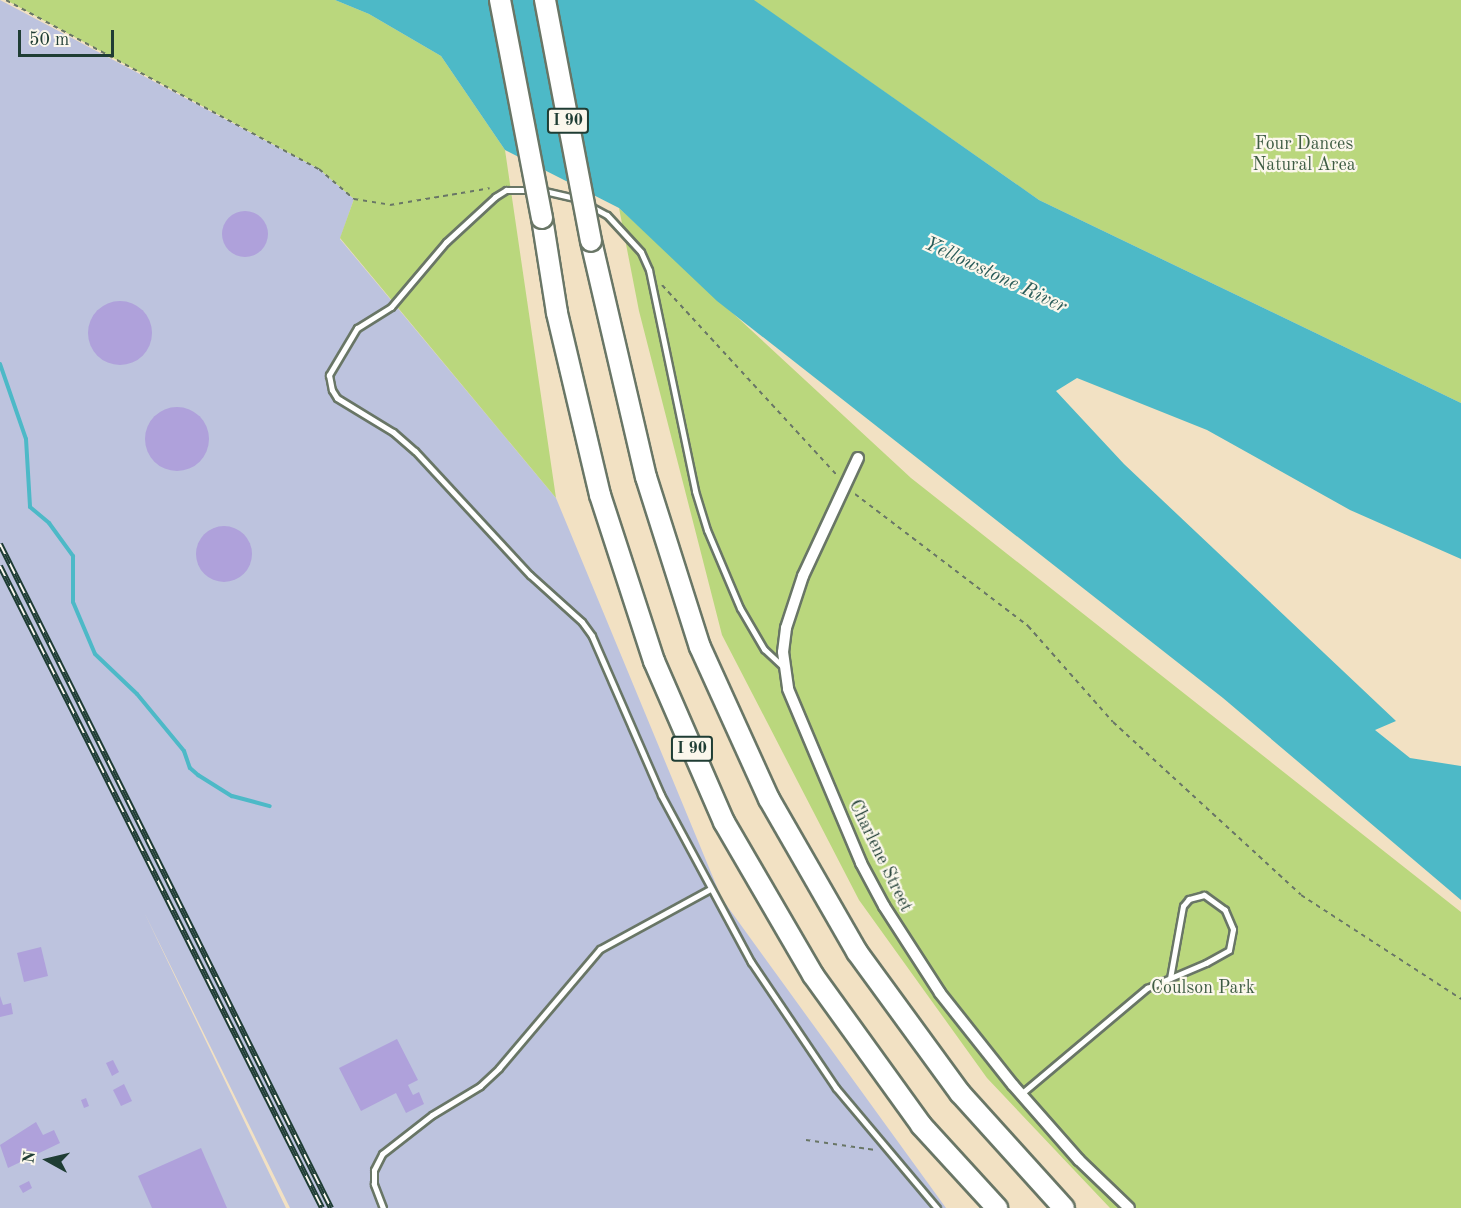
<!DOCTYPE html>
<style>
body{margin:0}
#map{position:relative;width:1461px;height:1208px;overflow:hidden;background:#f2e1c3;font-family:"Old Standard TT",serif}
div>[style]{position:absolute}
.industrial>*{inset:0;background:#bdc3de}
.green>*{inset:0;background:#bad77d}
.water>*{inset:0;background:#4db9c7}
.stream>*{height:4px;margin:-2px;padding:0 2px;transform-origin:2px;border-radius:2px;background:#4db9c7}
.building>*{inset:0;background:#afa1db}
.round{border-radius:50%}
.path>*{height:2px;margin-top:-1px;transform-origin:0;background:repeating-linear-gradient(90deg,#697666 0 4.5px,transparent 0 9px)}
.roads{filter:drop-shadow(2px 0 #697666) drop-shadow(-2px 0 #697666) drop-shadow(0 2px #697666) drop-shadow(0 -2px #697666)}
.service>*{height:5px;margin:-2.5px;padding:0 2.5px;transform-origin:2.5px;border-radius:2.5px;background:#fff}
.minor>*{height:10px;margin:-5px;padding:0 5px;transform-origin:5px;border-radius:5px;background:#fff}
.motorway>*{height:20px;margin:-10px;padding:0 10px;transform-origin:10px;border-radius:10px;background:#fff}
.rail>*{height:6px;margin-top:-3px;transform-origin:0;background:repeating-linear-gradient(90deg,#fbf7ec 0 11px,#1f3d34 0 22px);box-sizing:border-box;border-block:2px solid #1f3d34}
.bridges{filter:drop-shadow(2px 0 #697666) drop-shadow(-2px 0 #697666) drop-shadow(0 2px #697666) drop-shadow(0 -2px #697666)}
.motorway-bridge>*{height:20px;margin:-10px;padding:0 10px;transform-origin:10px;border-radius:10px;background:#fff}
span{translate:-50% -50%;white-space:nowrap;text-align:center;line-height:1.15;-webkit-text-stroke:4.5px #fbf7ec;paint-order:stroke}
.shield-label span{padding:2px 4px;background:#fbf7ec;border:2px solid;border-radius:4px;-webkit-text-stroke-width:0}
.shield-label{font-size:16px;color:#1f3d34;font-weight:700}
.park-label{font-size:18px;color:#3e5c43}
.street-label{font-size:18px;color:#1f3d34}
.water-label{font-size:20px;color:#2a5c59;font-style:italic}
.north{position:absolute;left:18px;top:1130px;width:60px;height:60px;-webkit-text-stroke:4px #fbf7ec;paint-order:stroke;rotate:278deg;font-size:16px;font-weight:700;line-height:24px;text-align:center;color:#1f3d34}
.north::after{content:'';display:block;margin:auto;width:21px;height:27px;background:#1f3d34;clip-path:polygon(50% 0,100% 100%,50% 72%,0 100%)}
.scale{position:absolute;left:18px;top:30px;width:96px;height:27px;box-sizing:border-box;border:3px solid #1f3d34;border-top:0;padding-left:8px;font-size:18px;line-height:21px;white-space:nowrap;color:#1f3d34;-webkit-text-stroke:4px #fbf7ec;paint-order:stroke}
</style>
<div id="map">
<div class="industrial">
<i style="clip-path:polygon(0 0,319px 169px,354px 199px,340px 239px,556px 498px,722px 899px,946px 1208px,290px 1208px,144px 912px,286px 1208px,0 1208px)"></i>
</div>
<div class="green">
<i style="clip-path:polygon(6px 0,335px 0,369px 14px,441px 56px,505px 150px,556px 498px,340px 238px,354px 199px,319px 169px)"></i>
<i style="clip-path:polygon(753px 0,1461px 0,1461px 403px,1039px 200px)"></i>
<i style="clip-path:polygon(619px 208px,911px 478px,1461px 912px,1461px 1208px,1110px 1208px,987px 1078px,859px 900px,722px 635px,639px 311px)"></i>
</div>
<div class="water">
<i style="clip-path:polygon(335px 0,754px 0,1039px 200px,1461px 403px,1461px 559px,1350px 510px,1207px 430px,1077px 378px,1056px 391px,1124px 464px,1396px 721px,1375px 730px,1410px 758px,1461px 766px,1461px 900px,1223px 698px,717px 301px,619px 208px,505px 150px,441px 56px,369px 14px)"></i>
</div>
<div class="stream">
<i style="left:0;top:364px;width:79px;rotate:70.9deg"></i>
<i style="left:26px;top:439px;width:68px;rotate:86.6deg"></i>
<i style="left:30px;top:507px;width:25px;rotate:40deg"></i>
<i style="left:49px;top:523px;width:41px;rotate:54deg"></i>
<i style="left:73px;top:556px;width:46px;rotate:90deg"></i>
<i style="left:73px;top:602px;width:56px;rotate:67.1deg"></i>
<i style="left:95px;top:654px;width:58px;rotate:43.6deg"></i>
<i style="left:137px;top:694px;width:74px;rotate:50.5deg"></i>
<i style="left:184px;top:751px;width:18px;rotate:71deg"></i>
<i style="left:190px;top:768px;width:11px;rotate:41deg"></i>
<i style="left:198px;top:775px;width:40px;rotate:32deg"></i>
<i style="left:232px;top:796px;width:39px;rotate:15deg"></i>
</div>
<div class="building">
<i class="round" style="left:222px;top:211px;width:46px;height:46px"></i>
<i class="round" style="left:88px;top:301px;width:64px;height:64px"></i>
<i class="round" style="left:145px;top:407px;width:64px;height:64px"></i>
<i class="round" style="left:196px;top:526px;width:56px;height:56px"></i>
<i style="clip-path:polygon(41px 947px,48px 976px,24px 982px,17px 953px)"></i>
<i style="clip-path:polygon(0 996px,3px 1005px,11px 1003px,13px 1014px,0 1017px)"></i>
<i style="clip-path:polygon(397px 1039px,418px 1080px,408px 1085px,413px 1095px,419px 1092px,424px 1104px,406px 1113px,396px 1093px,361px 1111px,339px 1068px)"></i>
<i style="clip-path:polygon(113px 1060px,119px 1072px,112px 1076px,106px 1063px)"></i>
<i style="clip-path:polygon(124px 1084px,132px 1101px,121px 1106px,113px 1090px)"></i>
<i style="clip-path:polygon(86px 1098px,89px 1106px,84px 1108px,81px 1100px)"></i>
<i style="clip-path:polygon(36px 1122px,43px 1135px,54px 1130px,60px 1143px,8px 1168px,0 1145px)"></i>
<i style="clip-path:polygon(201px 1148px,227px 1208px,152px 1208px,138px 1176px)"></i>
<i style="clip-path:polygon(29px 1181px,32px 1188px,23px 1193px,19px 1186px)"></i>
</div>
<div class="path">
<i style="left:6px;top:0;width:356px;rotate:28.4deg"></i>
<i style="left:319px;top:169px;width:46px;rotate:40.6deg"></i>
<i style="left:354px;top:199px;width:36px;rotate:9deg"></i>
<i style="left:390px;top:205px;width:101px;rotate:-9.6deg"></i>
<i style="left:662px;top:285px;width:258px;rotate:47.4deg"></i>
<i style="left:855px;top:494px;width:218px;rotate:37.3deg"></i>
<i style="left:1028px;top:626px;width:128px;rotate:48.5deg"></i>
<i style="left:1113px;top:722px;width:255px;rotate:42.6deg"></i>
<i style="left:1301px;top:895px;width:191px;rotate:33deg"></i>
<i style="left:806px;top:1140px;width:70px;rotate:8.2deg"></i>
</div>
<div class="roads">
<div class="service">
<i style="left:531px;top:190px;width:25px;rotate:180deg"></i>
<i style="left:506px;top:190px;width:13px;rotate:148deg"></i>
<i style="left:495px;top:197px;width:67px;rotate:137.4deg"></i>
<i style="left:446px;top:242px;width:85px;rotate:130.2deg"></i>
<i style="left:391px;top:307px;width:40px;rotate:148deg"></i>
<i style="left:357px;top:328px;width:55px;rotate:120.8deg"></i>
<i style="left:329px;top:375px;width:15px;rotate:79deg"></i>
<i style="left:332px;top:390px;width:9px;rotate:58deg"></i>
<i style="left:337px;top:398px;width:66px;rotate:31.3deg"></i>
<i style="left:393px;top:432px;width:29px;rotate:41deg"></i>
<i style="left:415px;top:451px;width:169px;rotate:47.2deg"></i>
<i style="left:530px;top:575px;width:70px;rotate:42.1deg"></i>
<i style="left:582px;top:622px;width:17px;rotate:54deg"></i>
<i style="left:592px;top:636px;width:173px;rotate:66.5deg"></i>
<i style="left:661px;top:795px;width:190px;rotate:61.7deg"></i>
<i style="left:751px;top:962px;width:152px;rotate:56deg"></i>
<i style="left:836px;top:1088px;width:157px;rotate:49.9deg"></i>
<i style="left:540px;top:190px;width:39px;rotate:13deg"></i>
<i style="left:588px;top:205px;width:21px;rotate:28deg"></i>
<i style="left:607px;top:215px;width:50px;rotate:47.4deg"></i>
<i style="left:641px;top:252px;width:20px;rotate:66deg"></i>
<i style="left:649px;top:270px;width:226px;rotate:78.2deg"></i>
<i style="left:695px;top:491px;width:41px;rotate:72.9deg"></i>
<i style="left:707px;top:530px;width:85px;rotate:67.1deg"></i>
<i style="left:740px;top:608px;width:48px;rotate:59.7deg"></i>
<i style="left:764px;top:649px;width:26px;rotate:43deg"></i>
<i style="left:1021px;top:1094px;width:165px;rotate:-40.1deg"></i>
<i style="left:1147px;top:988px;width:64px;rotate:-23deg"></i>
<i style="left:1206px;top:963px;width:26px;rotate:-29deg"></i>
<i style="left:1229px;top:950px;width:21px;rotate:-79deg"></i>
<i style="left:1233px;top:929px;width:21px;rotate:-113deg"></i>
<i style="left:1225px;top:910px;width:26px;rotate:-144deg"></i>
<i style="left:1204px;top:895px;width:16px;rotate:165deg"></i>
<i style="left:1189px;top:899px;width:9px;rotate:131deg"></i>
<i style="left:1183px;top:906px;width:73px;rotate:100.2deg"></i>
<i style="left:383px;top:1208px;width:26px;rotate:-111deg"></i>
<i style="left:374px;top:1184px;width:14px;rotate:-90deg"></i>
<i style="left:374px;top:1170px;width:18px;rotate:-63deg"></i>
<i style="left:382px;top:1154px;width:63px;rotate:-38deg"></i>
<i style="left:432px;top:1115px;width:56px;rotate:-31.1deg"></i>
<i style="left:480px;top:1086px;width:26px;rotate:-43deg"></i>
<i style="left:499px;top:1068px;width:156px;rotate:-49.7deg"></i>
<i style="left:600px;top:949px;width:125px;rotate:-28.6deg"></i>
</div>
<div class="minor">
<i style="left:858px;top:458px;width:130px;rotate:115deg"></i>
<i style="left:803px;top:576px;width:55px;rotate:108.1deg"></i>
<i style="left:786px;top:628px;width:24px;rotate:97deg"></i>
<i style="left:783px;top:652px;width:37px;rotate:82deg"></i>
<i style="left:788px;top:689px;width:189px;rotate:67.2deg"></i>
<i style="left:861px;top:863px;width:49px;rotate:61.9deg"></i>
<i style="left:884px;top:906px;width:103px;rotate:57.2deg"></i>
<i style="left:940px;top:993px;width:117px;rotate:51.6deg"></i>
<i style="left:1013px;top:1085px;width:100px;rotate:48.7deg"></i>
<i style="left:1079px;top:1160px;width:69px;rotate:43.8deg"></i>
</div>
<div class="motorway">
<i style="left:542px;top:218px;width:96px;rotate:81deg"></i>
<i style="left:557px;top:313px;width:187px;rotate:76.7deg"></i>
<i style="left:600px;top:495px;width:175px;rotate:72deg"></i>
<i style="left:654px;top:661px;width:176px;rotate:66.5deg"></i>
<i style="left:724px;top:822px;width:177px;rotate:59.8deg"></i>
<i style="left:813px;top:975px;width:185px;rotate:54.2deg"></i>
<i style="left:921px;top:1125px;width:113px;rotate:47.5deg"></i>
<i style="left:591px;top:241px;width:242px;rotate:76.9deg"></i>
<i style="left:646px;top:477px;width:178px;rotate:72.4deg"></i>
<i style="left:700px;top:647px;width:167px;rotate:65.6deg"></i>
<i style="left:769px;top:799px;width:177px;rotate:60.1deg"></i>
<i style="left:857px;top:952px;width:175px;rotate:53.9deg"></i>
<i style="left:960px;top:1093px;width:155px;rotate:47.9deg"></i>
</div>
</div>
<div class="rail">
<i style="left:0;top:544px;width:742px;rotate:63.5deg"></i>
<i style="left:0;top:566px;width:718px;rotate:63.36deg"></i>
</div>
<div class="bridges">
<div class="motorway-bridge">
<i style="left:500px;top:0;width:222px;rotate:79.1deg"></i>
<i style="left:545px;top:0;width:245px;rotate:79.2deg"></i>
</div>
</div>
<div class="shield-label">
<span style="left:568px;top:121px">I 90</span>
<span style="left:692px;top:749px">I 90</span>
</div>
<div class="park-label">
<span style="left:1304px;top:155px">Four Dances<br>Natural Area</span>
<span style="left:1203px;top:988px">Coulson Park</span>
</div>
<div class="street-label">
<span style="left:880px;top:856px;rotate:64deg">Charlene Street</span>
</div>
<div class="water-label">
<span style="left:995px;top:276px;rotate:25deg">Yellowstone River</span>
</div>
<div class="north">N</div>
<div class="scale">50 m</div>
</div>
